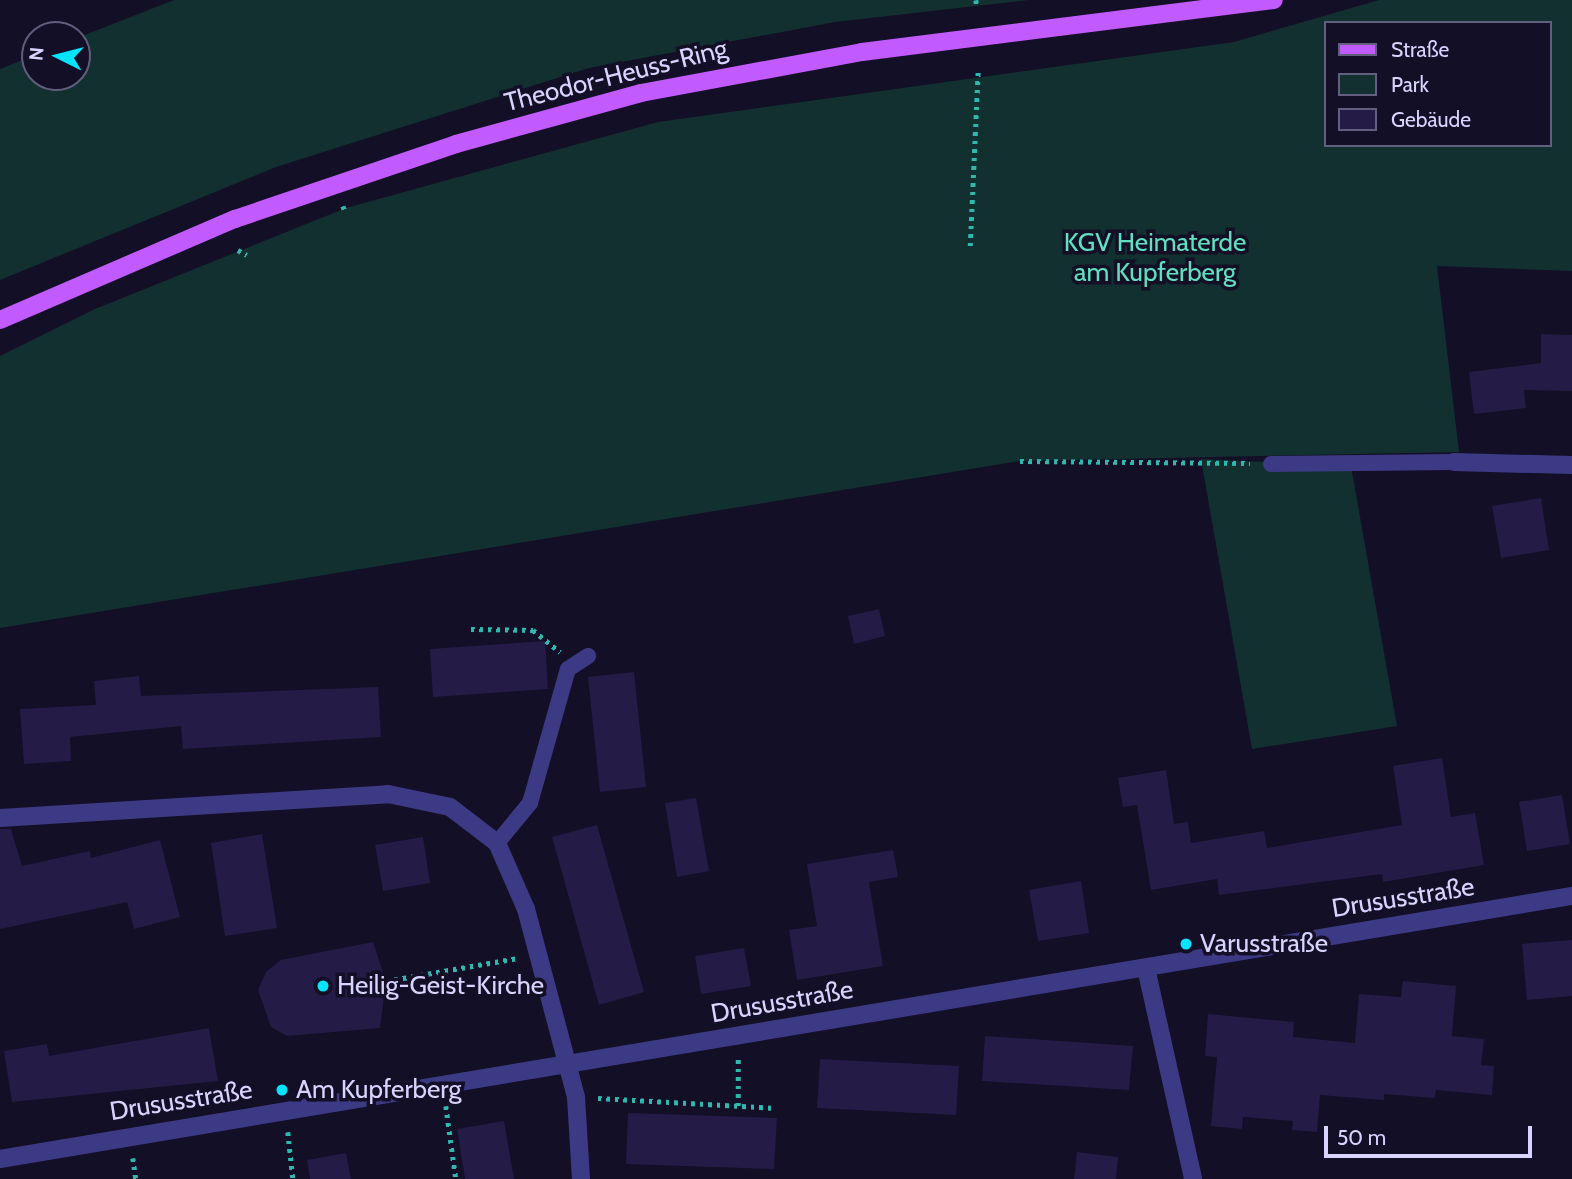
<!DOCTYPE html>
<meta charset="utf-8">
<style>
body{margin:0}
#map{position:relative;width:1572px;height:1179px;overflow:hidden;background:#130f26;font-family:Cabin,sans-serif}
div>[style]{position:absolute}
.green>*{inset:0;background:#12302f}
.building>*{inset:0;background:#241b47}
.path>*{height:4.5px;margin-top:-2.25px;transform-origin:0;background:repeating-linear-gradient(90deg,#2fb8b0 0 3.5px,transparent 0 8.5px)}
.service>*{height:16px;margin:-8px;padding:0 8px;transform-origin:8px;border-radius:8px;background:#3d3a85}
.minor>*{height:18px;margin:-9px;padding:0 9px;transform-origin:9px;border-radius:9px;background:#3d3a85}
.primary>*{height:18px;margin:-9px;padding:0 9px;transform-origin:9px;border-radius:9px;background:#c25bff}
.dots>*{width:19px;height:19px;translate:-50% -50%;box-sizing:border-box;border:4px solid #130f26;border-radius:50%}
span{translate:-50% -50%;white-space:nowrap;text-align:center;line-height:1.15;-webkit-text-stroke:7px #130f26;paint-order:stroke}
.street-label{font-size:26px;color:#d9d4ff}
.park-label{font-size:26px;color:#5fe0c0}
.poi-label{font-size:26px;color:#d9d4ff}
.left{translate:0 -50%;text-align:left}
.legend{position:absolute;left:1324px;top:21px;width:228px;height:126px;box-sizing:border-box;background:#130f26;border:2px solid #625e7d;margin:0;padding:9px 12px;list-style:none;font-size:21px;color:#d9d4ff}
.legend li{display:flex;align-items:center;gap:14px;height:35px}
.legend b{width:35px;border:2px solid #625e7d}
.north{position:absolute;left:21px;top:21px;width:70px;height:70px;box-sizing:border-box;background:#130f26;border:2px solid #625e7d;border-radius:50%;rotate:276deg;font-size:19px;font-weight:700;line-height:28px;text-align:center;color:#d9d4ff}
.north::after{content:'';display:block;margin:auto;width:24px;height:32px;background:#00e5ff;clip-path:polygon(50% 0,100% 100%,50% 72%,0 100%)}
.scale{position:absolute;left:1324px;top:1126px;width:208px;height:32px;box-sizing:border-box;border:4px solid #d9d4ff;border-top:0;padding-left:9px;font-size:21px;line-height:24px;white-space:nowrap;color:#d9d4ff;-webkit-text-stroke:5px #130f26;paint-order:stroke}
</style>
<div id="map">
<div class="green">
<i style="clip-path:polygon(174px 0,1029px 0,835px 22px,589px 68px,276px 167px,0 280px,0 69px,35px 55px,35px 77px,77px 77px,77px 38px)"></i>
<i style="clip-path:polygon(evenodd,1379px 0,1572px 0,1572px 271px,1437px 266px,1459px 452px,1020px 461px,0 628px,0 356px,95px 309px,346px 208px,658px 122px,1234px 42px,1379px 0,1325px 23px,1549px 23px,1549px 145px,1325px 145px,1325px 23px)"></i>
<i style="clip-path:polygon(1201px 459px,1351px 466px,1397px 726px,1252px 749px)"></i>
</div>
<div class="building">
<i style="clip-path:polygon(1541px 334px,1572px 335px,1572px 391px,1524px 390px,1526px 408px,1474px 414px,1469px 372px,1541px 363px)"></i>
<i style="clip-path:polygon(1541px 498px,1549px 550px,1501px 558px,1492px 506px)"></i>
<i style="clip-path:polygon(879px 609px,885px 636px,854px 644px,848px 616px)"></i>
<i style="clip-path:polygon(545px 641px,548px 689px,433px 697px,430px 649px)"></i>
<i style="clip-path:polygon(634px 672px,646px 787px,600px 792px,588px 677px)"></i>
<i style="clip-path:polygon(139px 676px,141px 696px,378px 687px,381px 737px,183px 749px,181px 726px,70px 737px,71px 761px,24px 764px,20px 709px,96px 705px,94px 681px)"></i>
<i style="clip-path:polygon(1442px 758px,1451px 817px,1475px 813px,1484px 865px,1383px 882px,1382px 874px,1219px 895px,1217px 879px,1151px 890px,1137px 805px,1123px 807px,1118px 778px,1166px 770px,1174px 824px,1188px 822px,1191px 843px,1264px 831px,1267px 848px,1402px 825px,1393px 766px)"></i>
<i style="clip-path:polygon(1562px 795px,1570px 844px,1527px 851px,1519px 802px)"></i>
<i style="clip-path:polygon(696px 798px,709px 871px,677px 877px,665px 803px)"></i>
<i style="clip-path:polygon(597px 825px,644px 992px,599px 1005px,552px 837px)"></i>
<i style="clip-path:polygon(0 829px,11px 829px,22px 866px,90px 851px,91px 858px,160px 840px,180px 917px,134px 929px,127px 902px,0 929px)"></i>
<i style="clip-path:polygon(262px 834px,277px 928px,225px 936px,211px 843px)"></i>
<i style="clip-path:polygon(423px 837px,430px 883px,383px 891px,375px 845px)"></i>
<i style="clip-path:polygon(893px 850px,898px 877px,869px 882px,883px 966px,797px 980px,789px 930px,817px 926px,807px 864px)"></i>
<i style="clip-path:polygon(1081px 881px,1089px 933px,1038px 941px,1029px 890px)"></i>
<i style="clip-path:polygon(1572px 940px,1572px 996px,1527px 1000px,1522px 944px)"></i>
<i style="clip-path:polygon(373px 942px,386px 981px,380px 1028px,287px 1036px,271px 1027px,258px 990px,266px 972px,281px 960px)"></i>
<i style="clip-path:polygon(744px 948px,751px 986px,701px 994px,695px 956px)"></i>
<i style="clip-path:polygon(1403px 981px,1456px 986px,1452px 1036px,1484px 1039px,1481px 1065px,1494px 1066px,1492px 1095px,1436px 1090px,1435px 1098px,1384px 1094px,1384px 1100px,1320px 1095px,1317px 1132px,1292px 1130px,1293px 1121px,1243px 1117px,1242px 1129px,1211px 1126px,1217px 1057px,1205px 1056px,1208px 1014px,1294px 1022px,1293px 1037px,1355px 1043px,1359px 994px,1401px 997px)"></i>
<i style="clip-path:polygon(209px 1028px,218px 1081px,12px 1102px,4px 1051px,47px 1044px,49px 1056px)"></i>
<i style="clip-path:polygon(985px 1036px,1133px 1046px,1129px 1090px,982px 1081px)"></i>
<i style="clip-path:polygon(820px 1059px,959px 1066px,956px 1115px,817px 1108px)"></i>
<i style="clip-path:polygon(628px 1113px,777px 1118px,774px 1169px,626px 1164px)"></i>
<i style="clip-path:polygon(504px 1121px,514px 1179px,465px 1179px,457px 1129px)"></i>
<i style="clip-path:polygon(1077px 1152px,1118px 1157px,1116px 1179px,1074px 1179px)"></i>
<i style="clip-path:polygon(346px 1153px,351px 1179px,310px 1179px,307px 1160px)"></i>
</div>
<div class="path">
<i style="left:976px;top:0;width:6px;rotate:81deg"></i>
<i style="left:343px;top:206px;width:8px;rotate:67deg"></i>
<i style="left:970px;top:246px;width:176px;rotate:-87.4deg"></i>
<i style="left:238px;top:250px;width:10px;rotate:29deg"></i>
<i style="left:1020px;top:461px;width:230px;rotate:0.5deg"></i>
<i style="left:471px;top:629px;width:62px;rotate:0.9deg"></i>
<i style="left:533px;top:630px;width:35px;rotate:39deg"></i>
<i style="left:386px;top:981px;width:134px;rotate:-9.9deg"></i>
<i style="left:598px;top:1098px;width:177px;rotate:3.2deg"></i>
<i style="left:446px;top:1106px;width:74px;rotate:82.2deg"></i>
<i style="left:738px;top:1106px;width:48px;rotate:-90deg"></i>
<i style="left:288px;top:1132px;width:47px;rotate:83.9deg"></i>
<i style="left:133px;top:1158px;width:21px;rotate:82deg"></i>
</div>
<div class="service">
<i style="left:1271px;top:464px;width:183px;rotate:-0.6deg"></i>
<i style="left:497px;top:843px;width:52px;rotate:-50.5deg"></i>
<i style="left:530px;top:803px;width:139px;rotate:-74.2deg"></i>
<i style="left:568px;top:669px;width:24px;rotate:-33deg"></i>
</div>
<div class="minor">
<i style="left:1454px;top:462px;width:118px;rotate:1.5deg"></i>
<i style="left:0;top:818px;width:389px;rotate:-3.5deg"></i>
<i style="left:388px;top:794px;width:63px;rotate:11.8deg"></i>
<i style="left:450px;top:807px;width:59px;rotate:37.5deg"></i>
<i style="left:497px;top:843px;width:72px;rotate:66.3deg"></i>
<i style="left:526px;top:909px;width:195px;rotate:75.1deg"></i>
<i style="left:576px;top:1097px;width:82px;rotate:86.5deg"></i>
<i style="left:1146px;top:968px;width:216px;rotate:77.4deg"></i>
<i style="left:0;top:1159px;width:1594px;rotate:-9.5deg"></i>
</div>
<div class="primary">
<i style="left:0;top:320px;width:256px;rotate:-23.3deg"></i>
<i style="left:235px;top:219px;width:233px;rotate:-18.7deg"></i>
<i style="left:456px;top:144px;width:192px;rotate:-15.4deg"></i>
<i style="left:641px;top:93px;width:225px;rotate:-10.5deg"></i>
<i style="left:862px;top:52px;width:415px;rotate:-7.2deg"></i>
</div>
<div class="dots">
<i style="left:1186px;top:944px;background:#00e5ff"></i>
<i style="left:323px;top:986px;background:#00e5ff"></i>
<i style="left:282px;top:1090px;background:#00e5ff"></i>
</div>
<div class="street-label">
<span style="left:616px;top:76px;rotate:-14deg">Theodor-Heuss-Ring</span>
<span style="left:1403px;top:898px;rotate:-9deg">Drususstraße</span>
<span style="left:782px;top:1002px;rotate:-10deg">Drususstraße</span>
<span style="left:181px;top:1101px;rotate:-9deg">Drususstraße</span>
</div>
<div class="park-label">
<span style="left:1155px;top:258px">KGV Heimaterde<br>am Kupferberg</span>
</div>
<div class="poi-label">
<span class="left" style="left:1200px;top:944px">Varusstraße</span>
<span class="left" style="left:337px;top:986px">Heilig-Geist-Kirche</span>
<span class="left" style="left:296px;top:1090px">Am Kupferberg</span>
</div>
<ul class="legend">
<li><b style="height:9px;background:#c25bff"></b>Straße</li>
<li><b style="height:19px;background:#12302f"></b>Park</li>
<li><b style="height:19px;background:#241b47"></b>Gebäude</li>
</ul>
<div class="north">N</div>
<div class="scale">50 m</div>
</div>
